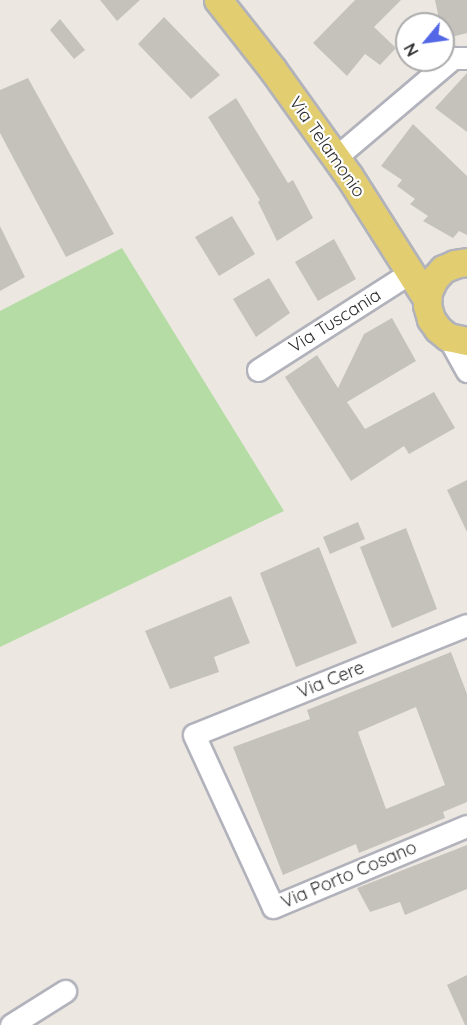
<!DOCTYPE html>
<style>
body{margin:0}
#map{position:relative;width:467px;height:1025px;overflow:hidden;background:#ece8e1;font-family:Quicksand,sans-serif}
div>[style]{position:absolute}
.green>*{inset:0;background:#b4dca4}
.building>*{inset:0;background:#c5c2bc}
.roads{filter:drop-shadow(2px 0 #b1b2bb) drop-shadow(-2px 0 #b1b2bb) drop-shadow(0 2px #b1b2bb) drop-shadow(0 -2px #b1b2bb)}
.minor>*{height:21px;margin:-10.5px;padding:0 10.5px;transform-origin:10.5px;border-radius:10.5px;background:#fff}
.major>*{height:27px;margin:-13.5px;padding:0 13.5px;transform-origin:13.5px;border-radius:13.5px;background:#e2ce71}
span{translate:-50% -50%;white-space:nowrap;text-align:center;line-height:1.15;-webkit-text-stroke:4.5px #fff;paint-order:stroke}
.street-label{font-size:18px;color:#2d2d2d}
.north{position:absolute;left:395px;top:12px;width:60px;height:60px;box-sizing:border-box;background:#fff;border:2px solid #ababab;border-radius:50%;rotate:241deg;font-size:16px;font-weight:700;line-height:24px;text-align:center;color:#2d2d2d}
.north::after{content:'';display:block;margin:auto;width:21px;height:27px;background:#5467e6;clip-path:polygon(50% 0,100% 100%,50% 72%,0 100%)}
</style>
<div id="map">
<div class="green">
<i style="clip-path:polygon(122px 248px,284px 511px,0 647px,0 311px)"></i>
</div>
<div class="building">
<i style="clip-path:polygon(100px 0,140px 0,117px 21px)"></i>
<i style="clip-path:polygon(355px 0,401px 0,374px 27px,396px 48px,380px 65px,365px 54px,347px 76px,313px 43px)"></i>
<i style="clip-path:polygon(435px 0,467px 0,467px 33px,444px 39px,443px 24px,440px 24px)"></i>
<i style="clip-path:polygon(164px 17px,220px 75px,191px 99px,138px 44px)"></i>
<i style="clip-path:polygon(60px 19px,85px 50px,74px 59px,50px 30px)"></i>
<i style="clip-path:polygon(467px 73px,467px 132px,435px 108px)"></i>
<i style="clip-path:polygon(28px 78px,114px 234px,66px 257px,0 133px,0 90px)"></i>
<i style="clip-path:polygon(236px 98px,288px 183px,293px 180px,313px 218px,277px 241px,258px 202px,260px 200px,208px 117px)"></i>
<i style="clip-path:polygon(413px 124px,467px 176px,467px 235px,459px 231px,453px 238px,423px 221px,428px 216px,410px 204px,415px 199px,397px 186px,402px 180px,381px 166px)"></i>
<i style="clip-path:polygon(232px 216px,255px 254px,219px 276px,195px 237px)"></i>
<i style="clip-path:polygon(0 226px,25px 277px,0 291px)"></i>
<i style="clip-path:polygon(334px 239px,356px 279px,318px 301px,295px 262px)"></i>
<i style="clip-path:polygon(269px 278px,290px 313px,256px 337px,233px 299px)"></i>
<i style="clip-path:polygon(392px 318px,416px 361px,347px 402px,365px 429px,434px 392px,455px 428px,409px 454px,404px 446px,351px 481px,285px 377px,317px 355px,338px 388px,364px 334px)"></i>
<i style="clip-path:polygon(467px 480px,467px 532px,447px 490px)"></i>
<i style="clip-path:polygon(358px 522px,365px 539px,330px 554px,323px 537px)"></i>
<i style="clip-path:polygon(406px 528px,437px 609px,392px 628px,360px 547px)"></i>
<i style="clip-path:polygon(319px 547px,357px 643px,296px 667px,260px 573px)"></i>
<i style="clip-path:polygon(231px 596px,250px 643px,214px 657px,219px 672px,170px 689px,145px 631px)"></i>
<i style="clip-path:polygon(evenodd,451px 652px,467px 694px,467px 802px,443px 812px,445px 818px,359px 853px,356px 844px,283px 875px,233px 747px,310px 719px,307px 710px,451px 652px,416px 707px,445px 785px,386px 809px,358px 732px,416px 707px)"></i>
<i style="clip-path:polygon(467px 845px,467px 889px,405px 915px,400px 902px,370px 912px,357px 888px)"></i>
<i style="clip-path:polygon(467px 975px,467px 1025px,465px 1025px,447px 985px)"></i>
</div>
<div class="roads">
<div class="minor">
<i style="left:335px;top:158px;width:155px;rotate:-40.3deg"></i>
<i style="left:453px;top:58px;width:14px"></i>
<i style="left:448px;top:337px;width:39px;rotate:61deg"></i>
<i style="left:258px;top:370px;width:182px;rotate:-32.6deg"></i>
<i style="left:467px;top:625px;width:294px;rotate:158.1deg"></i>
<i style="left:194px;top:735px;width:189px;rotate:65.3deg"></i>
<i style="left:273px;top:907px;width:210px;rotate:-22.7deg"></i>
<i style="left:11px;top:1025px;width:64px;rotate:-32.2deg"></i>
</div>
<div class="major">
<i style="left:218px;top:0;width:89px;rotate:51.8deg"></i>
<i style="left:273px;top:70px;width:130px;rotate:54.4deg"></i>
<i style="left:349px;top:176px;width:146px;rotate:57.6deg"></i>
<i style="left:467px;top:262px;width:12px;rotate:171deg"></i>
<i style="left:455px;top:264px;width:13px;rotate:157deg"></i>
<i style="left:443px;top:269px;width:13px;rotate:132deg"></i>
<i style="left:434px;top:279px;width:14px;rotate:115deg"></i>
<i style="left:428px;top:292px;width:13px;rotate:94deg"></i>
<i style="left:427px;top:305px;width:15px;rotate:74deg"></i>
<i style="left:431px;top:319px;width:12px;rotate:55deg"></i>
<i style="left:438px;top:329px;width:13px;rotate:39deg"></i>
<i style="left:448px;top:337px;width:19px;rotate:12deg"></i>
</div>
</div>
<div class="street-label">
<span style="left:327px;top:147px;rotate:55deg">Via Telamonio</span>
<span style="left:335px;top:321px;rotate:-32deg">Via Tuscania</span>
<span style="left:331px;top:680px;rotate:-22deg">Via Cere</span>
<span style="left:349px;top:875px;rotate:-23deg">Via Porto Cosano</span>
</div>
<div class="north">N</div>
</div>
